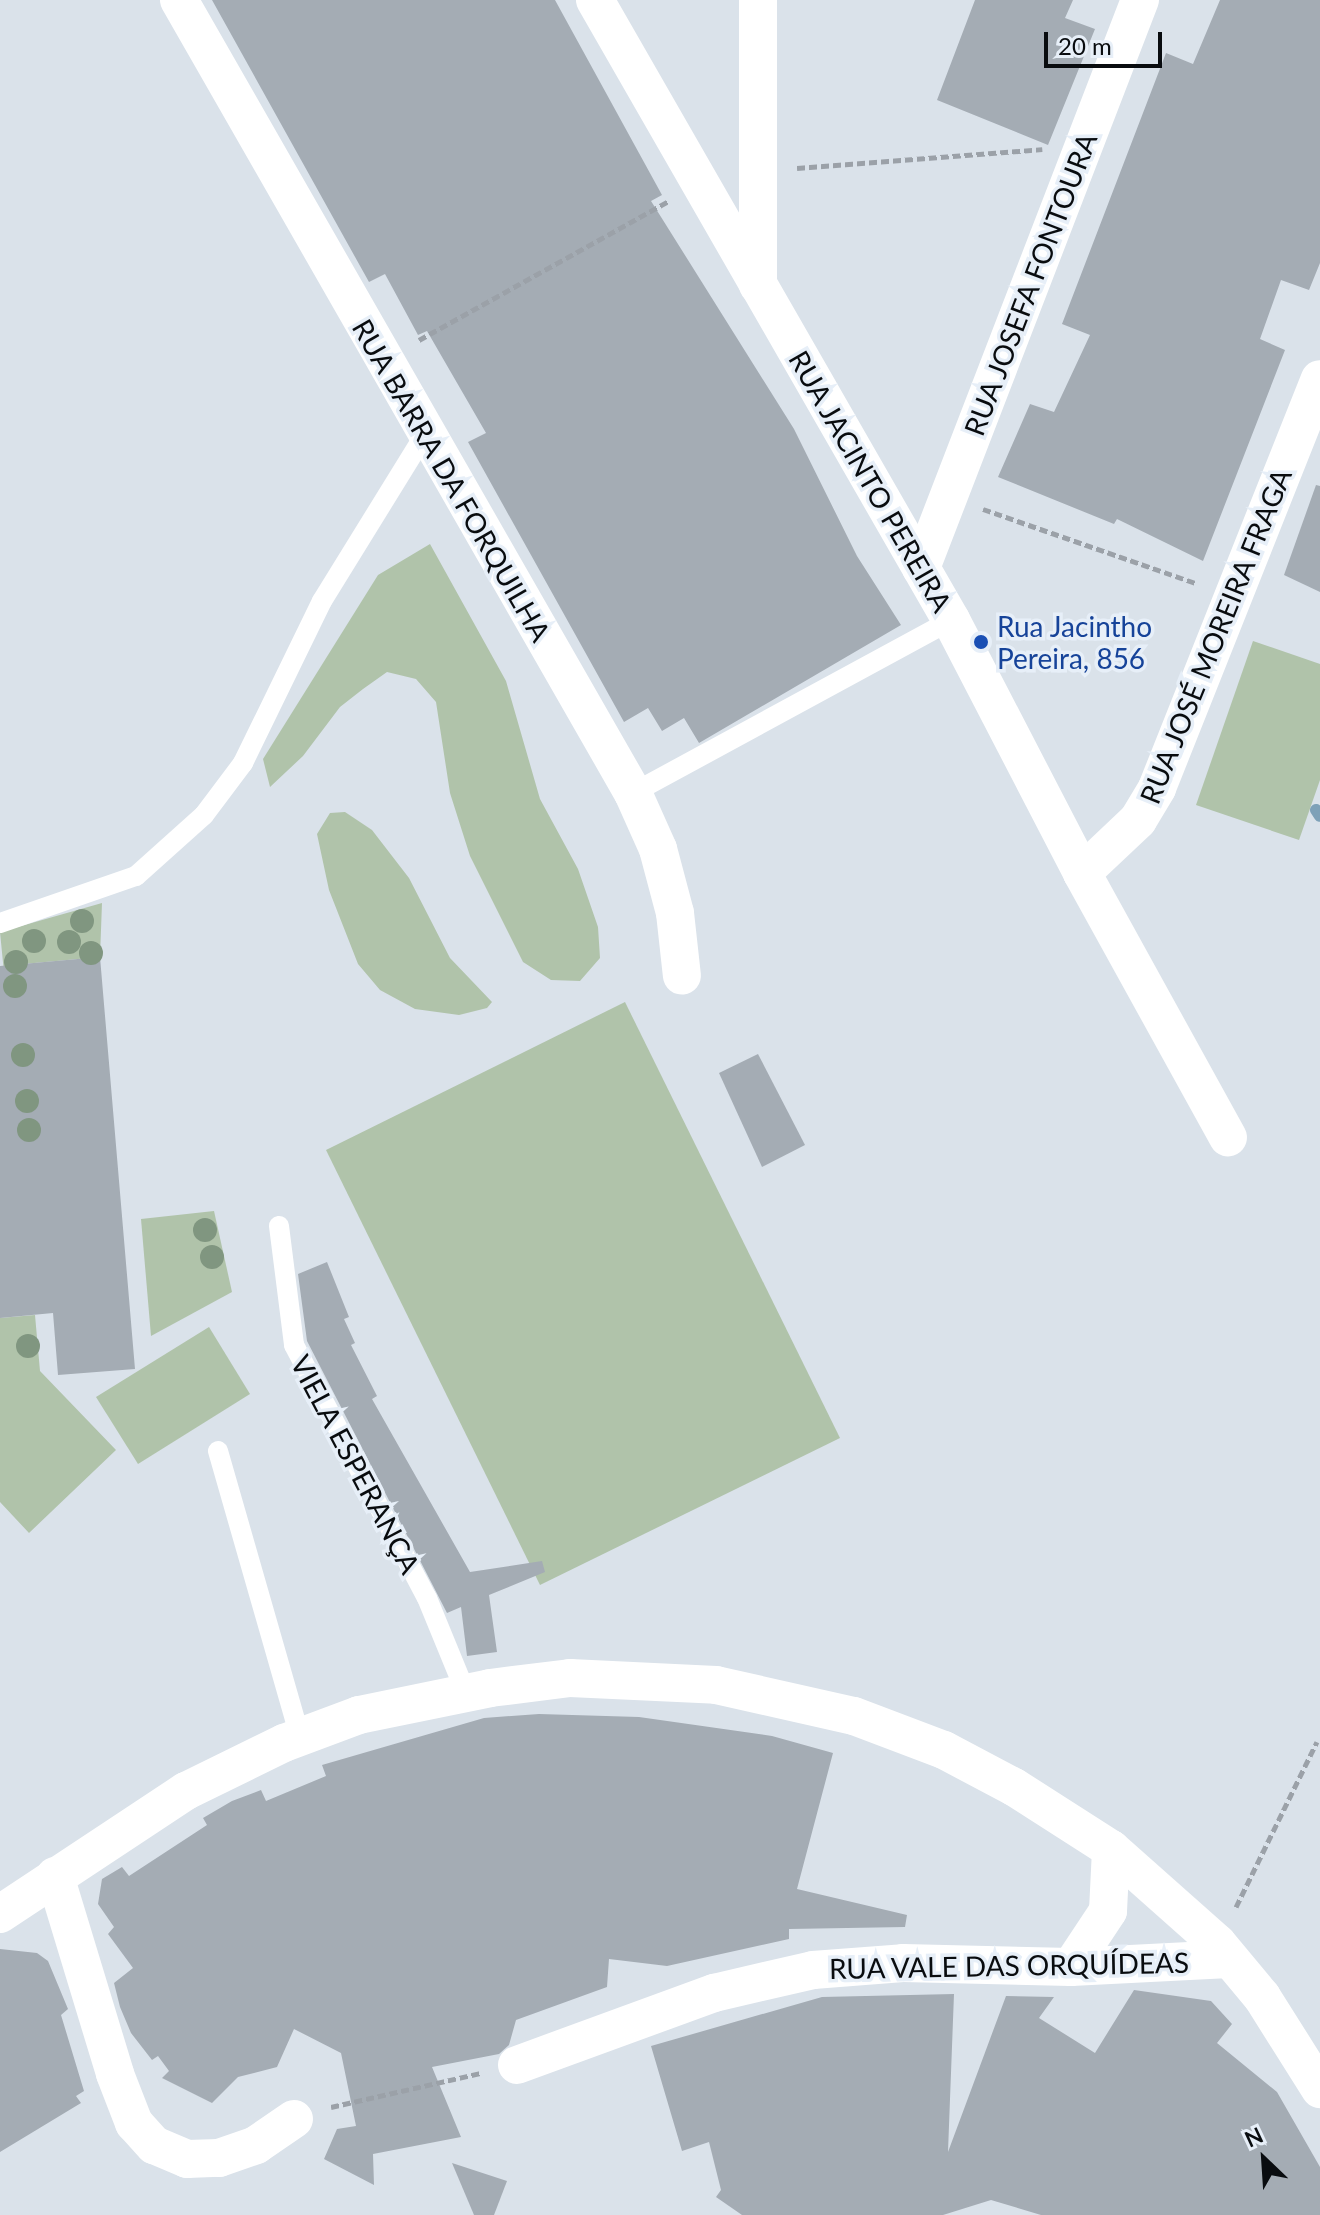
<!DOCTYPE html>
<meta charset="utf-8">
<style>
body{margin:0}
#map{position:relative;width:1320px;height:2215px;overflow:hidden;background:#dae2ea;font-family:Lato,sans-serif}
div>[style]{position:absolute}
.green>*{inset:0;background:#b0c3aa}
.stream>*{height:12px;margin:-6px;padding:0 6px;transform-origin:6px;border-radius:6px;background:#7ea1b8}
.building>*{inset:0;background:#a4acb4}
.path>*{height:5px;margin-top:-2.5px;transform-origin:0;background:repeating-linear-gradient(90deg,#9ba1a8 0 8px,transparent 0 12px)}
.lane>*{height:20px;margin:-10px;padding:0 10px;transform-origin:10px;border-radius:10px;background:#fff}
.street>*{height:38px;margin:-19px;padding:0 19px;transform-origin:19px;border-radius:19px;background:#fff}
.trees>*{width:24px;height:24px;margin:-12px;border-radius:50%;background:#809680}
.dots>*{width:22px;height:22px;translate:-50% -50%;box-sizing:border-box;border:4px solid #e7eff8;border-radius:50%}
span{translate:-50% -50%;white-space:nowrap;text-align:center;line-height:1.15;-webkit-text-stroke:7px #e7eff8;paint-order:stroke}
.street-label{font-size:28px;color:#090c0f}
.transit-label{font-size:28px;color:#164399}
.left{translate:0 -50%;text-align:left}
.north{position:absolute;left:1224px;top:2119px;width:80px;height:80px;-webkit-text-stroke:6px #e7eff8;paint-order:stroke;rotate:335deg;font-size:22px;font-weight:700;line-height:32px;text-align:center;color:#090c0f}
.north::after{content:'';display:block;margin:auto;width:28px;height:36px;background:#090c0f;clip-path:polygon(50% 0,100% 100%,50% 72%,0 100%)}
.scale{position:absolute;left:1044px;top:32px;width:118px;height:36px;box-sizing:border-box;border:4px solid #090c0f;border-top:0;padding-left:10px;font-size:24px;line-height:28px;white-space:nowrap;color:#090c0f;-webkit-text-stroke:6px #e7eff8;paint-order:stroke}
</style>
<div id="map">
<div class="green">
<i style="clip-path:polygon(430px 544px,506px 681px,540px 799px,578px 869px,598px 927px,600px 958px,580px 981px,551px 980px,523px 962px,470px 856px,450px 793px,436px 702px,416px 679px,387px 672px,363px 689px,340px 707px,303px 756px,270px 787px,263px 759px,378px 575px)"></i>
<i style="clip-path:polygon(1253px 641px,1320px 664px,1320px 780px,1299px 840px,1196px 805px)"></i>
<i style="clip-path:polygon(345px 812px,372px 830px,409px 878px,450px 958px,492px 1002px,487px 1008px,459px 1015px,415px 1009px,380px 990px,358px 964px,329px 890px,317px 834px,330px 813px)"></i>
<i style="clip-path:polygon(102px 903px,100px 957px,23px 964px,22px 1156px,0 932px)"></i>
<i style="clip-path:polygon(625px 1002px,840px 1438px,540px 1585px,326px 1150px)"></i>
<i style="clip-path:polygon(214px 1211px,232px 1292px,151px 1336px,141px 1219px)"></i>
<i style="clip-path:polygon(35px 1315px,40px 1371px,116px 1450px,29px 1533px,0 1502px,0 1318px)"></i>
<i style="clip-path:polygon(209px 1327px,250px 1394px,138px 1464px,96px 1397px)"></i>
</div>
<div class="stream">
<i style="left:1316px;top:810px;width:7px;rotate:56deg"></i>
</div>
<div class="building">
<i style="clip-path:polygon(212px 0,555px 0,662px 195px,651px 201px,794px 429px,857px 556px,901px 625px,699px 743px,684px 718px,662px 731px,648px 708px,624px 722px,468px 442px,486px 433px,427px 331px,418px 335px,385px 274px,369px 282px)"></i>
<i style="clip-path:polygon(975px 0,1073px 0,1065px 18px,1095px 29px,1048px 145px,937px 100px)"></i>
<i style="clip-path:polygon(1220px 0,1320px 0,1320px 263px,1309px 290px,1281px 280px,1260px 339px,1285px 350px,1203px 561px,1117px 519px,1114px 524px,998px 477px,1030px 404px,1054px 412px,1090px 335px,1062px 324px,1166px 53px,1193px 64px)"></i>
<i style="clip-path:polygon(1316px 485px,1320px 486px,1320px 592px,1284px 575px)"></i>
<i style="clip-path:polygon(100px 957px,135px 1369px,58px 1375px,53px 1313px,0 1318px,0 966px)"></i>
<i style="clip-path:polygon(758px 1054px,805px 1145px,762px 1167px,719px 1073px)"></i>
<i style="clip-path:polygon(327px 1262px,349px 1317px,344px 1319px,355px 1343px,351px 1345px,377px 1396px,372px 1399px,470px 1572px,542px 1561px,545px 1572px,489px 1595px,497px 1652px,467px 1656px,461px 1607px,447px 1613px,307px 1341px,298px 1274px)"></i>
<i style="clip-path:polygon(539px 1714px,639px 1717px,772px 1736px,833px 1753px,797px 1889px,907px 1915px,905px 1927px,789px 1929px,789px 1939px,667px 1966px,609px 1959px,607px 1987px,516px 2020px,509px 2045px,499px 2054px,432px 2067px,461px 2137px,373px 2154px,374px 2185px,324px 2159px,337px 2129px,356px 2126px,341px 2053px,294px 2029px,277px 2067px,238px 2077px,212px 2103px,162px 2078px,169px 2071px,158px 2056px,152px 2060px,131px 2033px,120px 2007px,114px 1983px,133px 1968px,108px 1934px,114px 1927px,98px 1904px,102px 1879px,122px 1867px,129px 1876px,207px 1825px,203px 1818px,232px 1801px,261px 1790px,266px 1801px,326px 1776px,322px 1765px,484px 1718px)"></i>
<i style="clip-path:polygon(0 1949px,37px 1953px,48px 1961px,68px 2009px,61px 2015px,84px 2091px,76px 2096px,81px 2103px,0 2152px)"></i>
<i style="clip-path:polygon(1134px 1990px,1211px 2001px,1232px 2024px,1217px 2043px,1277px 2092px,1320px 2167px,1320px 2215px,1041px 2215px,991px 2200px,943px 2215px,742px 2215px,716px 2197px,721px 2190px,709px 2142px,682px 2151px,651px 2046px,822px 1997px,954px 1994px,948px 2152px,1006px 1996px,1054px 1997px,1039px 2018px,1095px 2053px)"></i>
<i style="clip-path:polygon(452px 2163px,507px 2181px,494px 2215px,474px 2215px)"></i>
</div>
<div class="path">
<i style="left:797px;top:168px;width:246px;rotate:-4.4deg"></i>
<i style="left:419px;top:340px;width:286px;rotate:-29.1deg"></i>
<i style="left:983px;top:509px;width:225px;rotate:19.2deg"></i>
<i style="left:1236px;top:1907px;width:184px;rotate:-63.9deg"></i>
<i style="left:331px;top:2107px;width:154px;rotate:-12.8deg"></i>
</div>
<div class="lane">
<i style="left:633px;top:793px;width:362px;rotate:-28.5deg"></i>
<i style="left:0;top:923px;width:144px;rotate:-19.1deg"></i>
<i style="left:136px;top:876px;width:91px;rotate:-41.9deg"></i>
<i style="left:204px;top:815px;width:65px;rotate:-53.1deg"></i>
<i style="left:243px;top:763px;width:180px;rotate:-64deg"></i>
<i style="left:322px;top:601px;width:196px;rotate:-58.3deg"></i>
<i style="left:279px;top:1226px;width:120px;rotate:82.8deg"></i>
<i style="left:294px;top:1345px;width:286px;rotate:62.3deg"></i>
<i style="left:427px;top:1598px;width:103px;rotate:67.7deg"></i>
<i style="left:218px;top:1451px;width:298px;rotate:74deg"></i>
</div>
<div class="street">
<i style="left:179px;top:0;width:914px;rotate:60.21deg"></i>
<i style="left:633px;top:793px;width:61px;rotate:65.9deg"></i>
<i style="left:658px;top:849px;width:66px;rotate:75.1deg"></i>
<i style="left:675px;top:913px;width:63px;rotate:83.7deg"></i>
<i style="left:595px;top:0;width:715px;rotate:60.14deg"></i>
<i style="left:951px;top:620px;width:285px;rotate:62.6deg"></i>
<i style="left:1082px;top:873px;width:302px;rotate:61.1deg"></i>
<i style="left:758px;top:0;width:285px;rotate:90deg"></i>
<i style="left:921px;top:568px;width:609px;rotate:-68.92deg"></i>
<i style="left:1082px;top:873px;width:77px;rotate:-43.4deg"></i>
<i style="left:1138px;top:820px;width:37px;rotate:-59deg"></i>
<i style="left:1157px;top:788px;width:440px;rotate:-68.3deg"></i>
<i style="left:55px;top:1876px;width:207px;rotate:73.1deg"></i>
<i style="left:115px;top:2074px;width:53px;rotate:68.8deg"></i>
<i style="left:134px;top:2123px;width:30px;rotate:48deg"></i>
<i style="left:154px;top:2145px;width:36px;rotate:23deg"></i>
<i style="left:187px;top:2159px;width:32px;rotate:-2deg"></i>
<i style="left:219px;top:2158px;width:39px;rotate:-19deg"></i>
<i style="left:256px;top:2145px;width:46px;rotate:-34.4deg"></i>
<i style="left:0;top:1914px;width:223px;rotate:-33.5deg"></i>
<i style="left:186px;top:1791px;width:109px;rotate:-26.1deg"></i>
<i style="left:284px;top:1743px;width:80px;rotate:-20.5deg"></i>
<i style="left:359px;top:1715px;width:134px;rotate:-11.6deg"></i>
<i style="left:490px;top:1688px;width:81px;rotate:-7.1deg"></i>
<i style="left:570px;top:1678px;width:146px;rotate:2.7deg"></i>
<i style="left:716px;top:1685px;width:141px;rotate:12.7deg"></i>
<i style="left:854px;top:1716px;width:96px;rotate:20.7deg"></i>
<i style="left:944px;top:1750px;width:79px;rotate:27.9deg"></i>
<i style="left:1014px;top:1787px;width:115px;rotate:32.6deg"></i>
<i style="left:1111px;top:1849px;width:142px;rotate:41.6deg"></i>
<i style="left:1217px;top:1943px;width:70px;rotate:50.2deg"></i>
<i style="left:1262px;top:1997px;width:109px;rotate:57.8deg"></i>
<i style="left:1071px;top:1967px;width:67px;rotate:-56.5deg"></i>
<i style="left:1108px;top:1911px;width:62px;rotate:-87.2deg"></i>
<i style="left:517px;top:2065px;width:210px;rotate:-20.1deg"></i>
<i style="left:714px;top:1993px;width:102px;rotate:-13.1deg"></i>
<i style="left:813px;top:1970px;width:90px;rotate:-4.4deg"></i>
<i style="left:903px;top:1963px;width:168px;rotate:1.4deg"></i>
<i style="left:1071px;top:1967px;width:158px;rotate:-2.9deg"></i>
</div>
<div class="trees">
<i style="left:82px;top:921px"></i>
<i style="left:34px;top:941px"></i>
<i style="left:69px;top:942px"></i>
<i style="left:91px;top:953px"></i>
<i style="left:16px;top:962px"></i>
<i style="left:15px;top:986px"></i>
<i style="left:23px;top:1055px"></i>
<i style="left:27px;top:1101px"></i>
<i style="left:29px;top:1130px"></i>
<i style="left:205px;top:1230px"></i>
<i style="left:212px;top:1257px"></i>
<i style="left:28px;top:1346px"></i>
</div>
<div class="dots">
<i style="left:981px;top:642px;background:#1a4fb4"></i>
</div>
<div class="street-label">
<span style="left:1030px;top:284px;rotate:-69deg">RUA JOSEFA FONTOURA</span>
<span style="left:452px;top:480px;rotate:60deg">RUA BARRA DA FORQUILHA</span>
<span style="left:871px;top:481px;rotate:60deg">RUA JACINTO PEREIRA</span>
<span style="left:1215px;top:636px;rotate:-68deg">RUA JOSÉ MOREIRA FRAGA</span>
<span style="left:356px;top:1464px;rotate:62deg">VIELA ESPERANÇA</span>
<span style="left:1009px;top:1965px;rotate:-1deg">RUA VALE DAS ORQUÍDEAS</span>
</div>
<div class="transit-label">
<span class="left" style="left:997px;top:642px">Rua Jacintho<br>Pereira, 856</span>
</div>
<div class="north">N</div>
<div class="scale">20 m</div>
</div>
